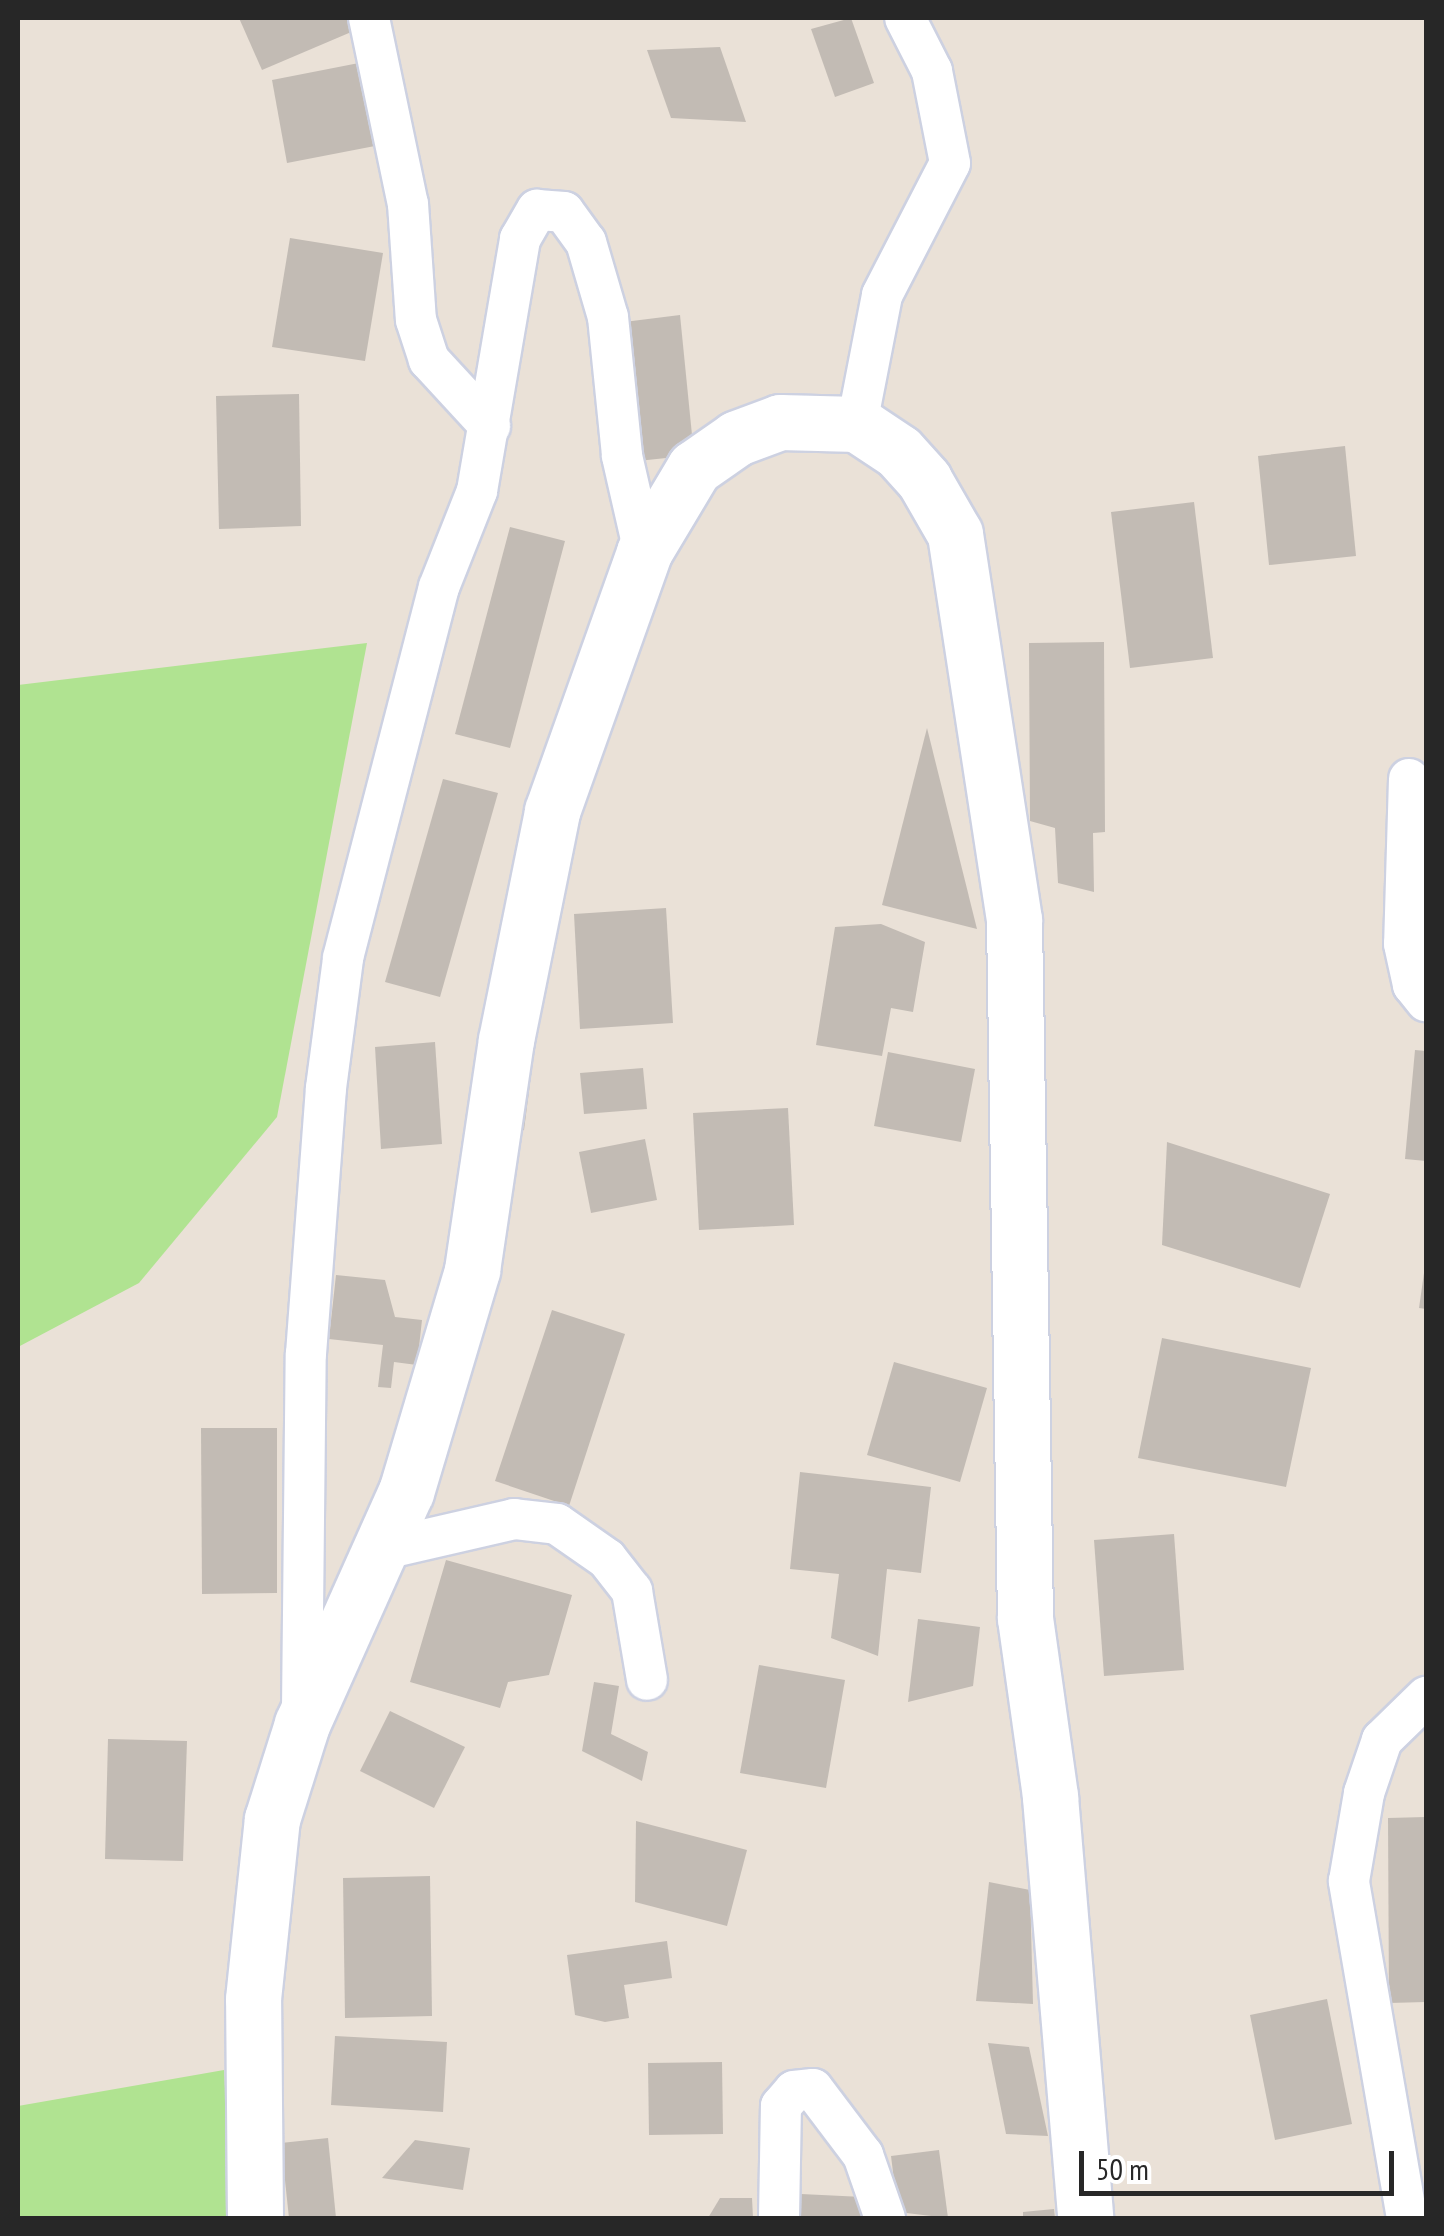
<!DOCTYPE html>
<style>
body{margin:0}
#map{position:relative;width:1444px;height:2236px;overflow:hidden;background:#eae1d7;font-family:"PT Sans Narrow",sans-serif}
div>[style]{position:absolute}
.green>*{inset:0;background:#b0e391}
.building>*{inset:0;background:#c2bbb4}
.roads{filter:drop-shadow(2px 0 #cdd1e1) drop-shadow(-2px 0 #cdd1e1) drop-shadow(0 2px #cdd1e1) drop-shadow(0 -2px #cdd1e1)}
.street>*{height:40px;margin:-20px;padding:0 20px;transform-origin:20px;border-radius:20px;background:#fff}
.secondary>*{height:55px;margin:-27.5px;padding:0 27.5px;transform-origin:27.5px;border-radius:27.5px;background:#fff}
span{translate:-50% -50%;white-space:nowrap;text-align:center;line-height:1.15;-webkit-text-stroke:10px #fff;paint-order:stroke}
.frame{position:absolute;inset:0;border:20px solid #272727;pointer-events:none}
.scale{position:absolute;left:1079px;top:2151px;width:315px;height:45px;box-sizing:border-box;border:5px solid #272727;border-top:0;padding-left:12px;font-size:30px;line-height:35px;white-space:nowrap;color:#272727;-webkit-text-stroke:8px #fff;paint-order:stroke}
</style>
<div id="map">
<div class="green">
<i style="clip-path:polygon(367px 643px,277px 1117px,139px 1283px,18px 1347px,18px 685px)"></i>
<i style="clip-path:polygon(224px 2070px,232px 2218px,18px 2218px,18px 2106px)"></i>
</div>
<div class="building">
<i style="clip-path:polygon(239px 18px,359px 18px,363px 27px,262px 70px)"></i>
<i style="clip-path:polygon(851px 18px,874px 83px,835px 97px,811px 29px)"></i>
<i style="clip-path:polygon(720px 47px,746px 122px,671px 118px,647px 50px)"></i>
<i style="clip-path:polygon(364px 62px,380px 145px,287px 163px,272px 80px)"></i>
<i style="clip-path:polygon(290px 238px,383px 253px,365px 361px,272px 347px)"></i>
<i style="clip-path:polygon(680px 315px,694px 455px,638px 461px,624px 322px)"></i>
<i style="clip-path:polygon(299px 394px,301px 526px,219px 529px,216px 396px)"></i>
<i style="clip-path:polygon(1345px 446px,1356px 556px,1269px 565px,1258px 456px)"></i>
<i style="clip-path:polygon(1194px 502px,1213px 658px,1130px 668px,1111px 512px)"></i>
<i style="clip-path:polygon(510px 527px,565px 541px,510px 748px,455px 734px)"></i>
<i style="clip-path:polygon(1104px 642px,1105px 832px,1093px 833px,1094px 892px,1058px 883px,1055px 828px,1030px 821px,1029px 643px)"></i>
<i style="clip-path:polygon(927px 728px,977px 929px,882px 905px)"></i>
<i style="clip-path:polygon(443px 779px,498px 793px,440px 997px,385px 982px)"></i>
<i style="clip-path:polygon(666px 908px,673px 1023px,580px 1029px,574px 914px)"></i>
<i style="clip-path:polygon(881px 924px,925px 942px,913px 1012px,891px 1008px,882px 1056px,816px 1045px,835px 927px)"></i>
<i style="clip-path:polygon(435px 1042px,442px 1144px,381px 1149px,375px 1047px)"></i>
<i style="clip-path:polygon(519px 1050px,534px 1052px,524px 1130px,509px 1135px)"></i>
<i style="clip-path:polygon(1415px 1050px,1426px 1051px,1426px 1161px,1405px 1159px)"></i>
<i style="clip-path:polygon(888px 1052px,975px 1069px,961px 1142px,874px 1126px)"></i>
<i style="clip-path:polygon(643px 1068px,647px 1109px,584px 1114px,580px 1073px)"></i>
<i style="clip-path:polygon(788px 1108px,794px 1225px,699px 1230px,693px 1113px)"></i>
<i style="clip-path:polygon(645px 1139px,657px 1200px,591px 1213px,579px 1152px)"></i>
<i style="clip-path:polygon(1167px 1142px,1330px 1194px,1300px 1288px,1162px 1245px)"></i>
<i style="clip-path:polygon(1424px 1273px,1426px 1273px,1426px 1309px,1419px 1308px)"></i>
<i style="clip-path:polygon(336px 1275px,385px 1280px,395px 1317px,422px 1320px,417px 1365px,394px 1362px,391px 1388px,378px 1387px,383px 1345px,329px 1339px)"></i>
<i style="clip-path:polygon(552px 1310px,625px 1334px,569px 1506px,495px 1481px)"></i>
<i style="clip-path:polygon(1162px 1338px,1311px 1368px,1286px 1487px,1138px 1458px)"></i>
<i style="clip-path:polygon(894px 1362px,987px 1388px,960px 1482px,867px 1455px)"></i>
<i style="clip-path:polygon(201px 1428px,277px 1428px,277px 1593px,202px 1594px)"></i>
<i style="clip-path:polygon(800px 1472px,931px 1487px,921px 1573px,887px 1569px,878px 1656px,831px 1638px,839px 1574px,790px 1569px)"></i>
<i style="clip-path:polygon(1174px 1534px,1184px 1670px,1104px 1676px,1094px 1540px)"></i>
<i style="clip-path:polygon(446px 1560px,572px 1595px,549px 1675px,508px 1682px,500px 1708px,410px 1682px)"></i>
<i style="clip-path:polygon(918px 1619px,980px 1627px,973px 1686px,908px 1702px)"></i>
<i style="clip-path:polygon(759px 1665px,845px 1680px,826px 1788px,740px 1773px)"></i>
<i style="clip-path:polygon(594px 1682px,619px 1686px,611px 1734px,648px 1752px,642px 1781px,582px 1751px)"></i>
<i style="clip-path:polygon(390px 1711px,465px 1747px,434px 1808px,360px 1771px)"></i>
<i style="clip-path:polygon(108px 1739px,187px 1741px,183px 1861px,105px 1859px)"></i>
<i style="clip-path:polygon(1426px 1817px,1426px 2002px,1389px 2003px,1388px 1818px)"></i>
<i style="clip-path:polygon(636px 1821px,747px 1850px,727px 1926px,635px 1902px)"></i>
<i style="clip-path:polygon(430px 1876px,432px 2016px,345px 2018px,343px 1878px)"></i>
<i style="clip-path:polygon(989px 1882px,1030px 1890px,1033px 2004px,976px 2001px)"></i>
<i style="clip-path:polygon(667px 1941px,672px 1978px,624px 1985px,629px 2018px,605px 2022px,575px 2015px,567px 1955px)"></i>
<i style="clip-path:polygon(1327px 1999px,1352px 2124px,1275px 2140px,1250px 2015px)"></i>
<i style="clip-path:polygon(335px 2036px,447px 2042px,443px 2112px,331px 2105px)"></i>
<i style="clip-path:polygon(988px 2043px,1029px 2047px,1048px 2136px,1006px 2134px)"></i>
<i style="clip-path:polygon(722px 2062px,723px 2134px,649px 2135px,648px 2063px)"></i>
<i style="clip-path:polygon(328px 2138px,336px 2218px,289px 2218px,281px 2143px)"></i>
<i style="clip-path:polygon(415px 2140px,470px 2148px,463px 2190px,382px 2178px)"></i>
<i style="clip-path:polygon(939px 2150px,948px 2218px,898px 2212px,891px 2156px)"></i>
<i style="clip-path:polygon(801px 2194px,863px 2197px,862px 2218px,800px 2218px)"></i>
<i style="clip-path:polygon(720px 2198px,752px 2198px,753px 2218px,708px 2218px)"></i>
<i style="clip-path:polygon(1054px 2209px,1055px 2218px,1023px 2218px,1023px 2212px)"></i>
</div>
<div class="roads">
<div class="street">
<i style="left:369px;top:18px;width:190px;rotate:78.2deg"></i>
<i style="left:408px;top:204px;width:116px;rotate:86.1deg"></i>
<i style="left:416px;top:320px;width:42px;rotate:72deg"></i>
<i style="left:429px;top:360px;width:90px;rotate:47.3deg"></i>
<i style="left:857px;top:424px;width:131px;rotate:-79deg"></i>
<i style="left:882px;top:295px;width:148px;rotate:-62.7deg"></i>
<i style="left:950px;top:163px;width:94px;rotate:-101.1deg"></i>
<i style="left:932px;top:71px;width:59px;rotate:-117deg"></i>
<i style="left:1409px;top:779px;width:165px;rotate:91.7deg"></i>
<i style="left:1404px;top:944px;width:42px;rotate:77.6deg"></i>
<i style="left:1413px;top:985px;width:21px;rotate:51deg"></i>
<i style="left:380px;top:1550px;width:138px;rotate:-13deg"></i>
<i style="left:514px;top:1519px;width:43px;rotate:6.6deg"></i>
<i style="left:557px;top:1524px;width:61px;rotate:35deg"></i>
<i style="left:607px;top:1559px;width:41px;rotate:52deg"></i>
<i style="left:632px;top:1591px;width:90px;rotate:80.4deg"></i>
<i style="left:302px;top:1709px;width:355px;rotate:-89.4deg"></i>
<i style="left:306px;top:1354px;width:267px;rotate:-85.7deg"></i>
<i style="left:326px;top:1088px;width:131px;rotate:-82.5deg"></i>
<i style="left:343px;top:958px;width:383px;rotate:-75.5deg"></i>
<i style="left:439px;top:587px;width:103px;rotate:-68.4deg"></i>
<i style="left:477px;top:491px;width:256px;rotate:-80.3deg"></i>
<i style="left:520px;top:239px;width:34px;rotate:-60deg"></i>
<i style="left:537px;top:210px;width:27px;rotate:4deg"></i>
<i style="left:564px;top:212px;width:37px;rotate:54deg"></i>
<i style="left:586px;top:242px;width:78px;rotate:73.7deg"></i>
<i style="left:608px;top:317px;width:140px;rotate:84.2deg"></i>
<i style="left:622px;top:456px;width:98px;rotate:77.1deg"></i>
<i style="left:779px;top:2218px;width:112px;rotate:-89deg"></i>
<i style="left:781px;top:2106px;width:20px;rotate:-49deg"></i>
<i style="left:794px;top:2091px;width:19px;rotate:-6deg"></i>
<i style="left:813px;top:2089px;width:83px;rotate:52.9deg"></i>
<i style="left:863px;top:2155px;width:67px;rotate:70.8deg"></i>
<i style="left:1407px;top:2218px;width:342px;rotate:-99.8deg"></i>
<i style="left:1349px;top:1881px;width:89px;rotate:-80.3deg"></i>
<i style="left:1364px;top:1793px;width:56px;rotate:-71.2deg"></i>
<i style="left:1382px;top:1740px;width:62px;rotate:-44.3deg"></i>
</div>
<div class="secondary">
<i style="left:255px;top:2218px;width:219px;rotate:-90.5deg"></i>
<i style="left:253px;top:1999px;width:181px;rotate:-84deg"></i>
<i style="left:272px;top:1819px;width:100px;rotate:-72.5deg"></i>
<i style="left:302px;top:1724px;width:254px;rotate:-65.9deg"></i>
<i style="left:406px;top:1492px;width:232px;rotate:-73.4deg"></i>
<i style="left:472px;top:1270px;width:232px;rotate:-81.6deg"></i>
<i style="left:506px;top:1040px;width:234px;rotate:-78.6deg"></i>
<i style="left:552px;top:811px;width:275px;rotate:-70.4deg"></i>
<i style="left:644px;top:552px;width:98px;rotate:-59.2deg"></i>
<i style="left:694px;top:468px;width:52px;rotate:-34.9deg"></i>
<i style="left:737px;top:438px;width:46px;rotate:-20.4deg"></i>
<i style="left:780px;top:422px;width:77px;rotate:1.5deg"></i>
<i style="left:857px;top:424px;width:50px;rotate:33.7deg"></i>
<i style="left:899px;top:452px;width:38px;rotate:48deg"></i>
<i style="left:924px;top:480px;width:62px;rotate:60.1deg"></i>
<i style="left:955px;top:534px;width:390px;rotate:81.3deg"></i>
<i style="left:1014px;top:920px;width:698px;rotate:89.1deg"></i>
<i style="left:1025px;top:1618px;width:181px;rotate:82deg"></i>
<i style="left:1050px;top:1797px;width:422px;rotate:85.2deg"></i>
</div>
</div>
<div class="frame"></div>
<div class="scale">50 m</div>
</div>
